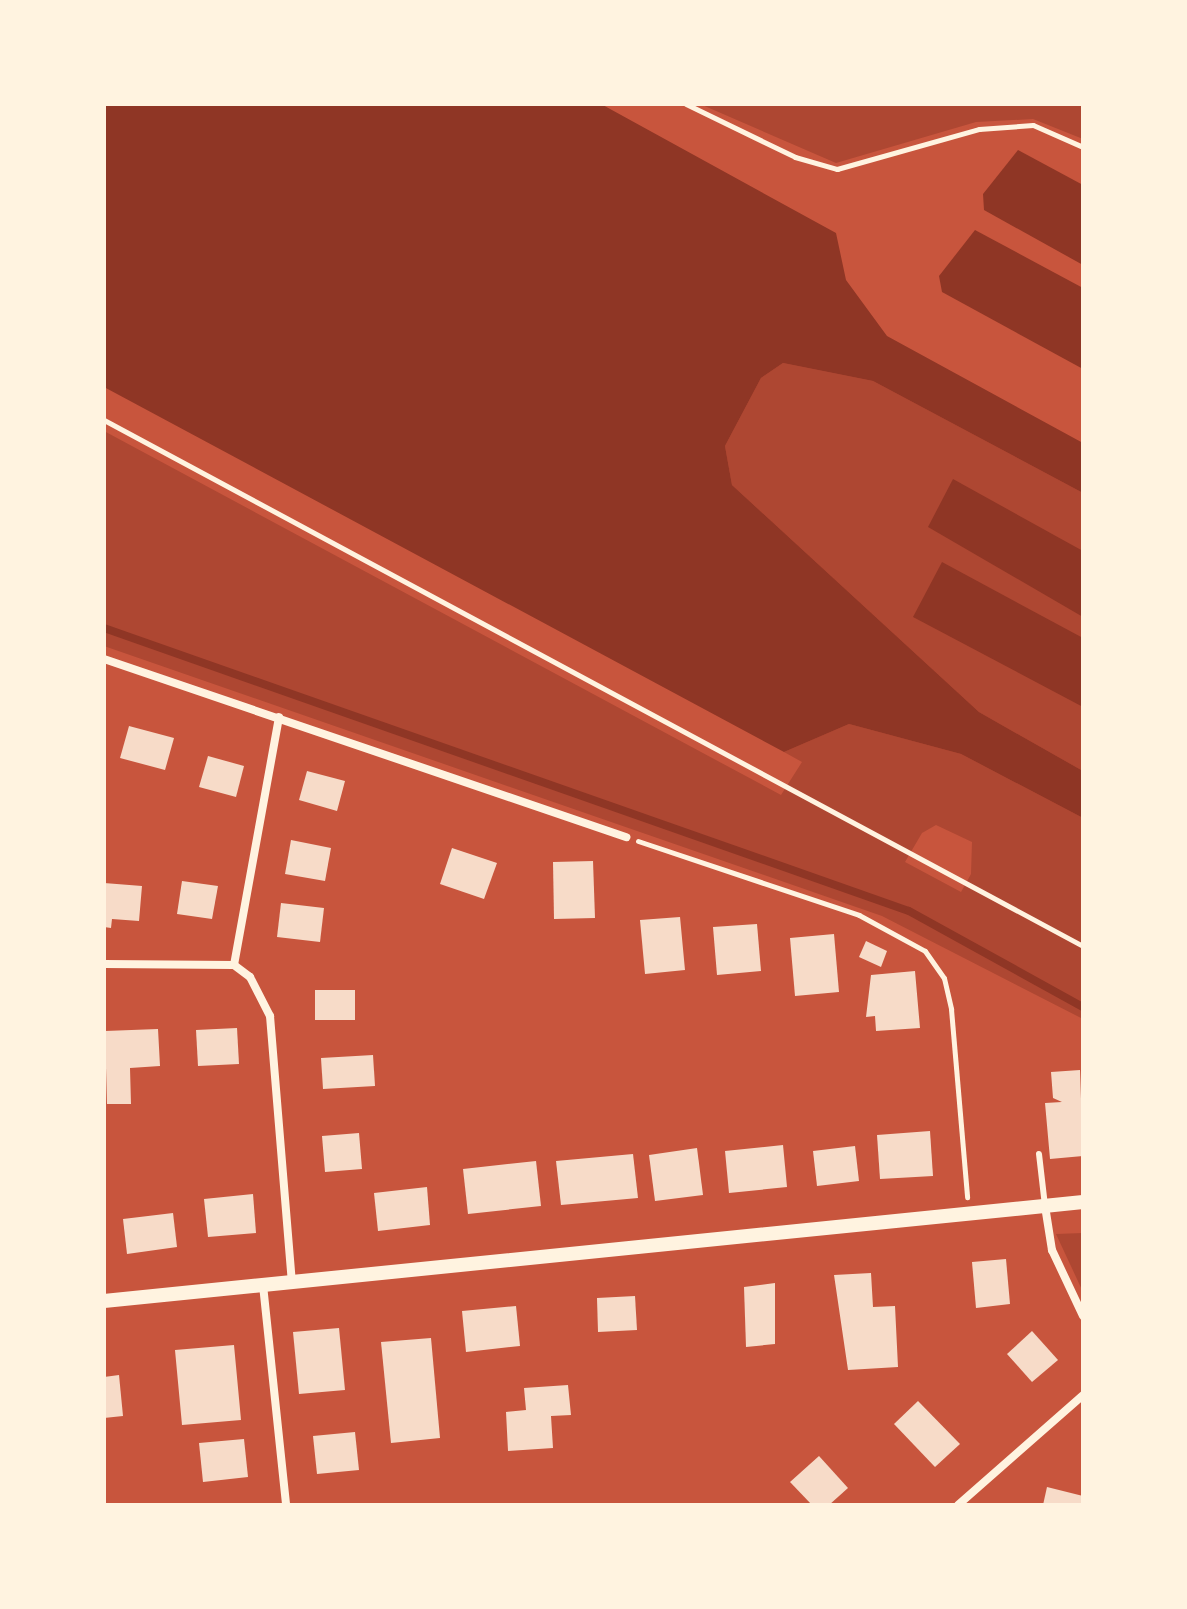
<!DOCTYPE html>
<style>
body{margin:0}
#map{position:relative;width:1187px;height:1609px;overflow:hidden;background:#c8553d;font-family:"Noto Sans",sans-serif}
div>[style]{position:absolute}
.green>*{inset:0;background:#ae4732}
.water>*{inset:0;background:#8f3625}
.stream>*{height:8px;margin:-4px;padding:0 4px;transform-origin:4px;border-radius:4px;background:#8f3625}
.building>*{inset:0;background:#f7dbc8}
.path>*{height:5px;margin:-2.5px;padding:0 2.5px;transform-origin:2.5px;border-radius:2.5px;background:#fff3e0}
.service>*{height:6px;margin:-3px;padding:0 3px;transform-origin:3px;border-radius:3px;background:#fff3e0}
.minor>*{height:8px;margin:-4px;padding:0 4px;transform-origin:4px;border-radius:4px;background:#fff3e0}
.tertiary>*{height:14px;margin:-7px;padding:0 7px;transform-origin:7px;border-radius:7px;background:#fff3e0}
span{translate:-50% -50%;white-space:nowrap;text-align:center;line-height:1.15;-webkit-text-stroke:6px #fff3e0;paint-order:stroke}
.frame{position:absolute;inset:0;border:106px solid #fff3e0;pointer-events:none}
</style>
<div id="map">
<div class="green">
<i style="clip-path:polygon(700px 104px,1083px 104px,1083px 139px,1033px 119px,976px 122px,836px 163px)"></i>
<i style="clip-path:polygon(783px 363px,873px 381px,1083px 493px,1083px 771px,979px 712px,732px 485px,725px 446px,761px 378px)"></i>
<i style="clip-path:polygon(evenodd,104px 431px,781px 795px,802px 762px,784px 752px,849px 724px,961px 754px,1083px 818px,1083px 1019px,882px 916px,104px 646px,104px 431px,936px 825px,972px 842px,971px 874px,961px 892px,905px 862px,922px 833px,936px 825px)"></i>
<i style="clip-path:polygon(1083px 1233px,1083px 1292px,1056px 1234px)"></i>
</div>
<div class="water">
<i style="clip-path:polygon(104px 104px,601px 104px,836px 233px,846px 280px,887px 336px,1083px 443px,1083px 493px,873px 381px,783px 363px,761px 378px,725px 446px,732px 485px,979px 712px,1083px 771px,1083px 818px,961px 754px,849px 724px,784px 752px,104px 387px)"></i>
<i style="clip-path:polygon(1018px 150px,1083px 185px,1083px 265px,984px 210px,983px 194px)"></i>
<i style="clip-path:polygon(975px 230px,1083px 288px,1083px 369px,942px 292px,939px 276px)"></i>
<i style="clip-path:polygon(953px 479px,1083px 551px,1083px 617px,928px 527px)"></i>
<i style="clip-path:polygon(942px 562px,1083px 638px,1083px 707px,913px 617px)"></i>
</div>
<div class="stream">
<i style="left:104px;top:628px;width:853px;rotate:19.37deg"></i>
<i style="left:909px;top:911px;width:199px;rotate:28.9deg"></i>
</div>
<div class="building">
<i style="clip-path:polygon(129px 726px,174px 738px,165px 770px,120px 758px)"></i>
<i style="clip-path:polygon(208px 756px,244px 766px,236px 797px,199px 787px)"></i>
<i style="clip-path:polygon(307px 771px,345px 781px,337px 811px,299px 800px)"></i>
<i style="clip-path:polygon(291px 840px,331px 848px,325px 881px,285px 874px)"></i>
<i style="clip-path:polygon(452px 848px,497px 863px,484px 899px,440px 884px)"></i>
<i style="clip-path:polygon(593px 861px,595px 918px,554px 919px,553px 862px)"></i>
<i style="clip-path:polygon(182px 881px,218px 886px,212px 919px,177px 914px)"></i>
<i style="clip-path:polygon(104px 883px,142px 886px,139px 921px,112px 919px,111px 928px,104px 927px)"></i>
<i style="clip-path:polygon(281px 903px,324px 908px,320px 942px,277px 937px)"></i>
<i style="clip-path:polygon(680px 917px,685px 970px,645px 974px,640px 920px)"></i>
<i style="clip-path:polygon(757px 924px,761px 971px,717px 975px,713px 927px)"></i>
<i style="clip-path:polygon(834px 934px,839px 992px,795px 996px,790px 938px)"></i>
<i style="clip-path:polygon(866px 941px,887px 951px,881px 967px,859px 957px)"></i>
<i style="clip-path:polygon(915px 971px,920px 1028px,876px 1031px,875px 1016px,866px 1017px,871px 975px)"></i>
<i style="clip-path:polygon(315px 990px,355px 990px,355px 1020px,315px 1020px)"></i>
<i style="clip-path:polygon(237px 1028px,239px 1064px,198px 1066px,196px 1030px)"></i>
<i style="clip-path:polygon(158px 1029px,160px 1066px,130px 1068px,131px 1104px,107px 1104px,105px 1031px)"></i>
<i style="clip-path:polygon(373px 1055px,375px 1086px,323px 1089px,321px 1058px)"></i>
<i style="clip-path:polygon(1080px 1070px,1083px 1156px,1050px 1159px,1045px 1103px,1062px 1102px,1053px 1098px,1051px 1072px)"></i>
<i style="clip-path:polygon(930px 1131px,933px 1176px,880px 1179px,877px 1135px)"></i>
<i style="clip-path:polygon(359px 1133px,362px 1169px,325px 1172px,322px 1136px)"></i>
<i style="clip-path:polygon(783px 1145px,787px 1187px,729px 1193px,725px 1151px)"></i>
<i style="clip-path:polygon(855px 1146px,859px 1181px,817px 1186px,813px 1151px)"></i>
<i style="clip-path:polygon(697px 1148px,703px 1195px,655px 1201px,649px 1155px)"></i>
<i style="clip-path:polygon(633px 1154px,638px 1198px,561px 1205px,556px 1161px)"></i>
<i style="clip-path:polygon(536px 1161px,541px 1206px,468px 1214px,463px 1169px)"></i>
<i style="clip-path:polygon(427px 1187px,430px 1225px,378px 1231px,374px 1193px)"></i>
<i style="clip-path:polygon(253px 1194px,256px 1233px,208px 1237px,204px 1199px)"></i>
<i style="clip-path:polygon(173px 1213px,177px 1247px,127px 1254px,123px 1219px)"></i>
<i style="clip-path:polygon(1006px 1259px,1010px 1304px,976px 1308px,972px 1262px)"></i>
<i style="clip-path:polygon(871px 1273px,873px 1307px,895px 1306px,898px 1367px,848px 1370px,834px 1275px)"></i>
<i style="clip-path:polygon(775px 1283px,775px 1344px,746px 1347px,744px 1287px)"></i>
<i style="clip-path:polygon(635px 1296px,637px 1330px,598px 1332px,597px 1298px)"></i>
<i style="clip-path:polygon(516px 1306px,520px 1346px,466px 1352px,462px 1311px)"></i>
<i style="clip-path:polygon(339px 1328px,345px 1390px,299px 1394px,293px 1332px)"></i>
<i style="clip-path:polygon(1032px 1331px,1058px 1360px,1032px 1382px,1007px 1354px)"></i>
<i style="clip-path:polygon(431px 1338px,440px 1438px,391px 1443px,381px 1342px)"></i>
<i style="clip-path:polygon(234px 1345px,241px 1420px,182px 1425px,175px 1350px)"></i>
<i style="clip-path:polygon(119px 1375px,123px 1416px,104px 1418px,104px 1377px)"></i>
<i style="clip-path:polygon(568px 1385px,571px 1415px,551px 1416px,553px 1448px,508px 1451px,506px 1412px,526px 1410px,524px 1388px)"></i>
<i style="clip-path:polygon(918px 1401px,960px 1444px,935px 1467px,894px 1424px)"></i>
<i style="clip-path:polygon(355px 1432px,359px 1470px,317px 1474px,313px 1436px)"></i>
<i style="clip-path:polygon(244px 1439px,248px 1477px,203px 1482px,199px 1443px)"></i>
<i style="clip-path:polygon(819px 1456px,848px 1488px,829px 1505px,812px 1505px,790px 1482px)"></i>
<i style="clip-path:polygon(1047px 1487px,1083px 1496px,1082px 1505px,1043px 1505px)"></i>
</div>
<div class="path">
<i style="left:686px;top:104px;width:121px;rotate:25.9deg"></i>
<i style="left:795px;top:157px;width:44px;rotate:15.9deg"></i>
<i style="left:837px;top:169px;width:148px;rotate:-15.7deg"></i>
<i style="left:979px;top:129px;width:54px;rotate:-4.2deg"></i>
<i style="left:1033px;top:125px;width:55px;rotate:23.7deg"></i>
<i style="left:104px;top:420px;width:1111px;rotate:28.25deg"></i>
<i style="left:638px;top:841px;width:233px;rotate:18.5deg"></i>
<i style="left:859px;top:915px;width:75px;rotate:28.6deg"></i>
<i style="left:925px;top:951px;width:33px;rotate:55deg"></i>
<i style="left:944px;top:978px;width:32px;rotate:77deg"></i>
<i style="left:951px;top:1009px;width:189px;rotate:85.1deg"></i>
</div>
<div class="service">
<i style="left:1039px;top:1154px;width:52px;rotate:83.4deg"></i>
</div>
<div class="minor">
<i style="left:104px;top:659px;width:552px;rotate:18.83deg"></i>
<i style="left:104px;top:964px;width:130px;rotate:0.4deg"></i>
<i style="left:234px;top:965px;width:20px;rotate:37deg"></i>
<i style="left:250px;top:977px;width:44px;rotate:62.9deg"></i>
<i style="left:270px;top:1016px;width:266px;rotate:85.3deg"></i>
<i style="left:234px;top:965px;width:252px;rotate:-79.7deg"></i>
<i style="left:1045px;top:1206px;width:45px;rotate:81deg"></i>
<i style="left:1052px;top:1250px;width:73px;rotate:64.8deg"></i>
<i style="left:263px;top:1285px;width:221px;rotate:84deg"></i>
<i style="left:958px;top:1505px;width:167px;rotate:-41.3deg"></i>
</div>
<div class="tertiary">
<i style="left:104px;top:1301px;width:984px;rotate:-5.77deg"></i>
</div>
<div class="frame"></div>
</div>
